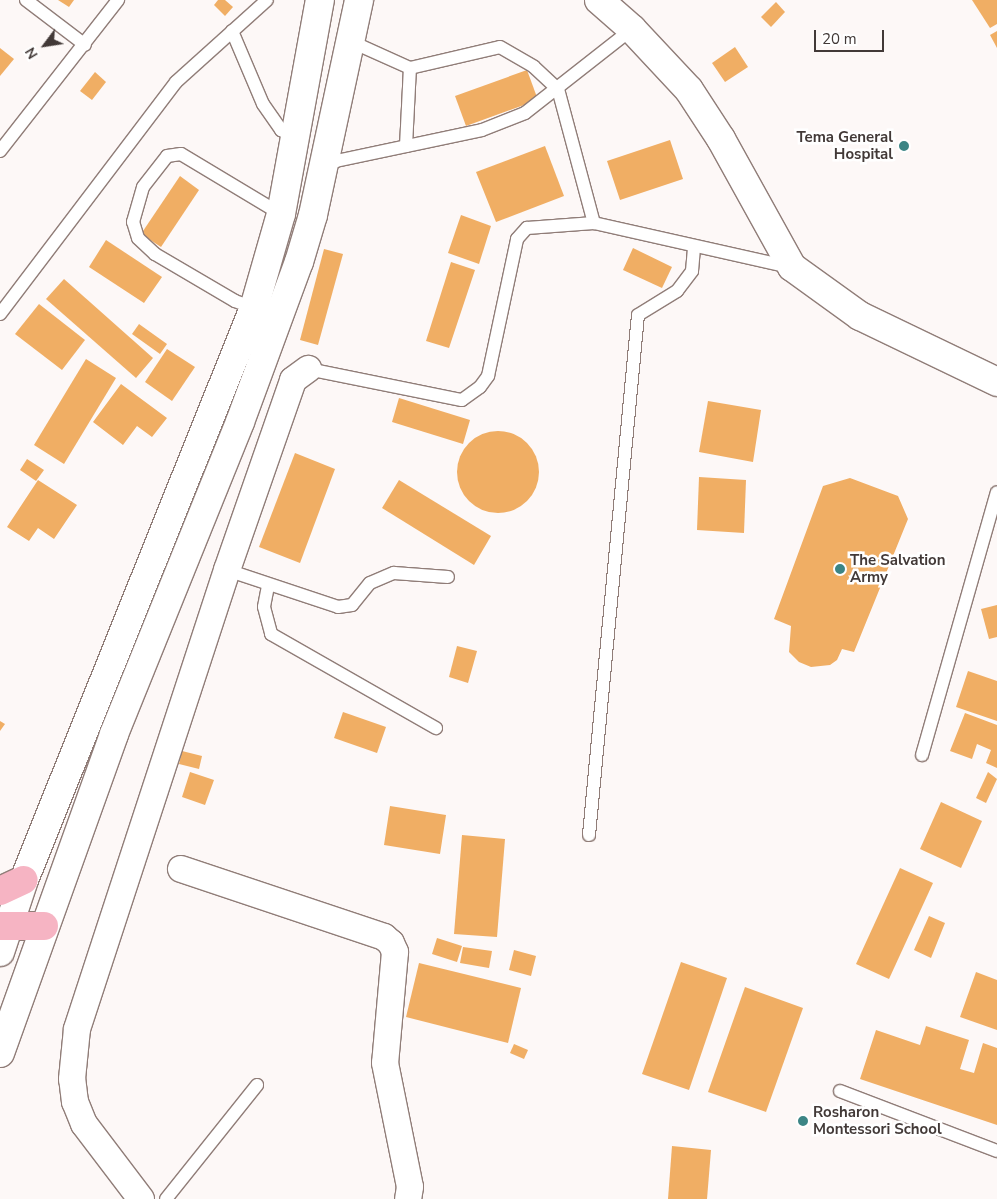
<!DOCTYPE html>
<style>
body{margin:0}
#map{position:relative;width:997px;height:1199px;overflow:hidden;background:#fdf8f7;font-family:"Nunito Sans",sans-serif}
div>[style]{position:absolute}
.building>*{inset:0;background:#f0ae64}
.round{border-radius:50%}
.roads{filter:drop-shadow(1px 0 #907d78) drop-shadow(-1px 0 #907d78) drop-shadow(0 1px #907d78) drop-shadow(0 -1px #907d78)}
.lane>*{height:12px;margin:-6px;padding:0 6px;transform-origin:6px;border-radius:6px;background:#fff}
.street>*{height:26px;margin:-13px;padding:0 13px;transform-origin:13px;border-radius:13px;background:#fff}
.secondary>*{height:28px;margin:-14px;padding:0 14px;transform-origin:14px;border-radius:14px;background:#fff}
.highway>*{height:28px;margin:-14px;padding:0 14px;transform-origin:14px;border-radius:14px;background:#f6b4c3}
.dots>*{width:14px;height:14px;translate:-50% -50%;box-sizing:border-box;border:2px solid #fff;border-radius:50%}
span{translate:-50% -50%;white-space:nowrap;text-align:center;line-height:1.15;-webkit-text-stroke:5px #fff;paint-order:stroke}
.poi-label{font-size:15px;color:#423937;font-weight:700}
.right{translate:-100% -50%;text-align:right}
.left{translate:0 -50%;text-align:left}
.north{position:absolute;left:20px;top:20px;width:50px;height:50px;-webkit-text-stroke:4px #fff;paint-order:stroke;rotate:239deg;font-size:14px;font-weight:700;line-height:20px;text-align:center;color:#423937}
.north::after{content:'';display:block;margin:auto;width:18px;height:22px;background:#423937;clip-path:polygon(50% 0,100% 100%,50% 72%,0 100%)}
.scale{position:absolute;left:814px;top:30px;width:70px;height:22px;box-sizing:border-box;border:2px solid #423937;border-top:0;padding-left:6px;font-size:15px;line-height:18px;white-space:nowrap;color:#423937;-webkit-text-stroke:4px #fff;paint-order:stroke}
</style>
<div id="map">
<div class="building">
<i style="clip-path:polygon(58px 0,74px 0,69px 7px)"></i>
<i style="clip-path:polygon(218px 0,225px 0,233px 7px,225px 16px,214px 5px)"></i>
<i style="clip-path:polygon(972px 0,997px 0,997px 24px,990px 28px)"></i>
<i style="clip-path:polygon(776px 2px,785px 12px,771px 27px,761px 17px)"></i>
<i style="clip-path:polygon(997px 31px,997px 48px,990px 35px)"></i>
<i style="clip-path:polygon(735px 47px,748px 67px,725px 82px,712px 63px)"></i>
<i style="clip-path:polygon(0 48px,14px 59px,0 76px)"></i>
<i style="clip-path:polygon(527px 70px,538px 100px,466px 126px,455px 96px)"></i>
<i style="clip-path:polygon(95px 72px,106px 82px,92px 100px,80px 91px)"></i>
<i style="clip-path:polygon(670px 140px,683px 179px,620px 200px,607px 161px)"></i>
<i style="clip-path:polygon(545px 146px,564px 196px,496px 222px,476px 172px)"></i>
<i style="clip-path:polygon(180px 176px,199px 190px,161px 247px,141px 234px)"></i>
<i style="clip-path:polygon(461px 215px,491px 226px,479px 264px,448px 253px)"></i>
<i style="clip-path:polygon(106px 240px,162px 277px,144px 303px,89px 267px)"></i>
<i style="clip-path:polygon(633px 248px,672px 267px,662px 288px,623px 270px)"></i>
<i style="clip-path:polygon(324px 249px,343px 254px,318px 345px,300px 340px)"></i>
<i style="clip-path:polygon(451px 262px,475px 270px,449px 348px,426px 341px)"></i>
<i style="clip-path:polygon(64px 279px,153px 358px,136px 378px,46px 299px)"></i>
<i style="clip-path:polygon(39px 304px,85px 340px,62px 370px,15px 334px)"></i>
<i style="clip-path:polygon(139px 324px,167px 344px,160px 354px,132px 334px)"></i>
<i style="clip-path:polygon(167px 349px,195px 367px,172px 401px,145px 382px)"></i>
<i style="clip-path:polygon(86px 359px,116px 378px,64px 464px,34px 445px)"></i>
<i style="clip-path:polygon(121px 384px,167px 418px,152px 437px,137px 426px,123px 445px,93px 422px)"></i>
<i style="clip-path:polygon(399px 398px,470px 420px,463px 444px,392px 422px)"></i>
<i style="clip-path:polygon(708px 401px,761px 410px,753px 462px,699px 452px)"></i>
<i class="round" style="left:457px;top:431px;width:82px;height:82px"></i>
<i style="clip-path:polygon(295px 453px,335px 469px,300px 563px,259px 547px)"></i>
<i style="clip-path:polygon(27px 459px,44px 470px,36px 481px,20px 470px)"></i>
<i style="clip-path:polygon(699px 477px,746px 480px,744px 533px,697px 530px)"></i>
<i style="clip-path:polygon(850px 478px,898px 496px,908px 519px,854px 652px,842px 649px,837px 660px,830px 665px,811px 667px,799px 662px,789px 652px,791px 626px,774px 619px,823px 486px)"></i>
<i style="clip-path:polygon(38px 480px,77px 505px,54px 539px,38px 528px,29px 541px,7px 527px)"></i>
<i style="clip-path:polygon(399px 480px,491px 536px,474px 565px,382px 508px)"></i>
<i style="clip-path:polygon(997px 605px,997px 637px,989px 639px,981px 609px)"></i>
<i style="clip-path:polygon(457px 646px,477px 651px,468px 683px,449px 677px)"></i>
<i style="clip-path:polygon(968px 671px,997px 681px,997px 721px,956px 707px)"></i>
<i style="clip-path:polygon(343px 712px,386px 727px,377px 753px,334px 738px)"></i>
<i style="clip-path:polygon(965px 713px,997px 725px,997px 768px,986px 763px,991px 750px,977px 744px,972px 759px,950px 751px)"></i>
<i style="clip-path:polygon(0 721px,5px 724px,0 731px)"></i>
<i style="clip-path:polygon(182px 751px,202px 756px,199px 769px,179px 764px)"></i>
<i style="clip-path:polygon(190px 772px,214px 780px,205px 805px,182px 797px)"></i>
<i style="clip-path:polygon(988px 772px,997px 779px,986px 803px,976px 798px)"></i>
<i style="clip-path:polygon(941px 802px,982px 821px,961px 868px,920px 849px)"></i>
<i style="clip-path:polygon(390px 806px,446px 815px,440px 854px,384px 845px)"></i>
<i style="clip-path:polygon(462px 835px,505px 839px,497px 937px,454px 934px)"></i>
<i style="clip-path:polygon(900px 868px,933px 883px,889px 979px,856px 964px)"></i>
<i style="clip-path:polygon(929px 916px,945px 923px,931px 958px,914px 950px)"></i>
<i style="clip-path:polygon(437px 938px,462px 946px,457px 962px,432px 954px)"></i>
<i style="clip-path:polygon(463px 947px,492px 951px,489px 968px,460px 963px)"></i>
<i style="clip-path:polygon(514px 950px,536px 956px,531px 976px,509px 970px)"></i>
<i style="clip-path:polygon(681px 962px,727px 978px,689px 1090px,642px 1074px)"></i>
<i style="clip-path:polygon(419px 963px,521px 988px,508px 1043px,406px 1017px)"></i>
<i style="clip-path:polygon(976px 972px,997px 980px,997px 1030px,960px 1017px)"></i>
<i style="clip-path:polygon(745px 987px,803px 1008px,766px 1112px,708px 1092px)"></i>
<i style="clip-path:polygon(926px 1026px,969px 1040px,960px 1069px,974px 1073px,983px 1043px,997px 1048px,997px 1125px,860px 1079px,876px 1030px,920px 1045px)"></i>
<i style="clip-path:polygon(514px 1044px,528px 1050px,524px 1059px,510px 1053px)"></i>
<i style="clip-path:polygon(672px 1146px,711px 1150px,707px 1199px,668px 1199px)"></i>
</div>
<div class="roads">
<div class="lane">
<i style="left:26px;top:0;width:74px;rotate:37.3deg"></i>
<i style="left:232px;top:31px;width:79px;rotate:67deg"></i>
<i style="left:263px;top:104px;width:32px;rotate:55deg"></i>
<i style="left:281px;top:130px;width:17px;rotate:28deg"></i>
<i style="left:349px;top:37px;width:15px;rotate:37deg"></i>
<i style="left:361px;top:46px;width:54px;rotate:24.2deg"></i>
<i style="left:410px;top:68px;width:92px;rotate:-13.1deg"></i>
<i style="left:500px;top:47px;width:39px;rotate:30deg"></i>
<i style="left:534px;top:67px;width:33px;rotate:43deg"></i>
<i style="left:558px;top:89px;width:139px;rotate:75deg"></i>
<i style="left:406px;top:146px;width:78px;rotate:-87.1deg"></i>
<i style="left:0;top:151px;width:192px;rotate:-52deg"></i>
<i style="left:324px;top:168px;width:14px;rotate:-30deg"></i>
<i style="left:336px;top:161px;width:149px;rotate:-12deg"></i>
<i style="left:482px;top:130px;width:46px;rotate:-21.6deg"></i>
<i style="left:525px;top:113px;width:136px;rotate:-38.1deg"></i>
<i style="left:254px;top:308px;width:20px;rotate:-160deg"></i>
<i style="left:235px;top:301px;width:93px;rotate:-149.6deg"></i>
<i style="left:155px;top:254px;width:23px;rotate:-137deg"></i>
<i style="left:138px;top:238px;width:17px;rotate:-107deg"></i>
<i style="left:133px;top:222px;width:36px;rotate:-74deg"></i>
<i style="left:143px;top:187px;width:39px;rotate:-52deg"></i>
<i style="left:167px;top:156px;width:14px;rotate:-8deg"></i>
<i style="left:181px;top:154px;width:117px;rotate:31deg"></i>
<i style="left:0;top:314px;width:291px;rotate:-52.8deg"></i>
<i style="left:176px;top:82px;width:122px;rotate:-42deg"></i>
<i style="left:308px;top:369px;width:157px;rotate:11.4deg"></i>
<i style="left:462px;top:400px;width:22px;rotate:-36deg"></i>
<i style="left:480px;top:387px;width:14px;rotate:-54deg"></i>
<i style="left:488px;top:376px;width:140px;rotate:-78deg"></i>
<i style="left:517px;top:239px;width:15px;rotate:-48deg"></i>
<i style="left:527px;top:228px;width:67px;rotate:-4.3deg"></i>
<i style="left:594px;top:223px;width:200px;rotate:12.7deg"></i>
<i style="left:227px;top:570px;width:117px;rotate:18.4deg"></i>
<i style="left:338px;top:607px;width:14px;rotate:-8deg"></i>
<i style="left:352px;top:605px;width:28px;rotate:-51deg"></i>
<i style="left:370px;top:583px;width:26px;rotate:-23deg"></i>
<i style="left:394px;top:573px;width:54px;rotate:4.2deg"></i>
<i style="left:268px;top:586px;width:21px;rotate:101deg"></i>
<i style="left:264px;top:607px;width:28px;rotate:75deg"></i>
<i style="left:271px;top:634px;width:190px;rotate:29.7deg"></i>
<i style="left:922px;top:755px;width:273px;rotate:-74.1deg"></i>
<i style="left:589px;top:835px;width:522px;rotate:-84.62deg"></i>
<i style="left:638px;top:315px;width:46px;rotate:-31.6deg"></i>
<i style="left:677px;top:291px;width:25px;rotate:-53deg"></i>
<i style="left:692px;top:271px;width:24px;rotate:-85deg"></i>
<i style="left:840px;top:1091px;width:168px;rotate:20.9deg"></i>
<i style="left:166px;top:1199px;width:146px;rotate:-51.4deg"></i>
</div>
<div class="street">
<i style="left:181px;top:869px;width:214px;rotate:18.5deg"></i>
<i style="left:384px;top:937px;width:9px;rotate:41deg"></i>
<i style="left:391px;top:943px;width:10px;rotate:66deg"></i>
<i style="left:395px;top:952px;width:111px;rotate:95.1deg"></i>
<i style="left:385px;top:1063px;width:126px;rotate:78.6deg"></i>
<i style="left:410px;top:1187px;width:12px;rotate:99deg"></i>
<i style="left:141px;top:1199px;width:94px;rotate:-127.2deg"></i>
<i style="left:84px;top:1124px;width:24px;rotate:-112deg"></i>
<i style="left:75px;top:1102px;width:23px;rotate:-97deg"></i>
<i style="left:72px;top:1079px;width:50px;rotate:-84.3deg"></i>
<i style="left:77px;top:1029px;width:483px;rotate:-71.9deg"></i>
<i style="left:227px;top:570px;width:201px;rotate:-70.8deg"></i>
<i style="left:293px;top:380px;width:19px;rotate:-36deg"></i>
</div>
<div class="secondary">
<i style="left:599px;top:0;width:44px;rotate:41.3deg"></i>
<i style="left:632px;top:29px;width:83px;rotate:46.9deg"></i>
<i style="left:689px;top:90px;width:59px;rotate:56.9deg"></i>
<i style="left:721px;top:139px;width:146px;rotate:61deg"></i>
<i style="left:792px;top:267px;width:84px;rotate:35.8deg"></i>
<i style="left:860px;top:316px;width:152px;rotate:25.7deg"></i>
<i style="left:0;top:952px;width:76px;rotate:-71.6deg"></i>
<i style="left:24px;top:880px;width:617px;rotate:-68.1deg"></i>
<i style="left:254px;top:308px;width:98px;rotate:-74deg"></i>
<i style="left:281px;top:214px;width:218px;rotate:-79.7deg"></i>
<i style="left:0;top:1053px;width:339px;rotate:-70.3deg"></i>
<i style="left:114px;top:734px;width:336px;rotate:-68deg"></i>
<i style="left:240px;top:422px;width:171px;rotate:-69.8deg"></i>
<i style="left:299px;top:262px;width:49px;rotate:-73.4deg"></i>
<i style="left:313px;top:215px;width:220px;rotate:-77.9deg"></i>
</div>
<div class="highway">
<i style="left:0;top:891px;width:26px;rotate:-25deg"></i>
<i style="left:0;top:926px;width:44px"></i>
</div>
</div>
<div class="dots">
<i style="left:904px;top:146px;background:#3c8585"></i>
<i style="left:840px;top:569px;background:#3c8585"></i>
<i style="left:803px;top:1121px;background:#3c8585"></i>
</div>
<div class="poi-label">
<span class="right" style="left:893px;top:146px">Tema General<br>Hospital</span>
<span class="left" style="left:850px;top:569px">The Salvation<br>Army</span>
<span class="left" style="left:813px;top:1121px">Rosharon<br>Montessori School</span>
</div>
<div class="north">N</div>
<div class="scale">20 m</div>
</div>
